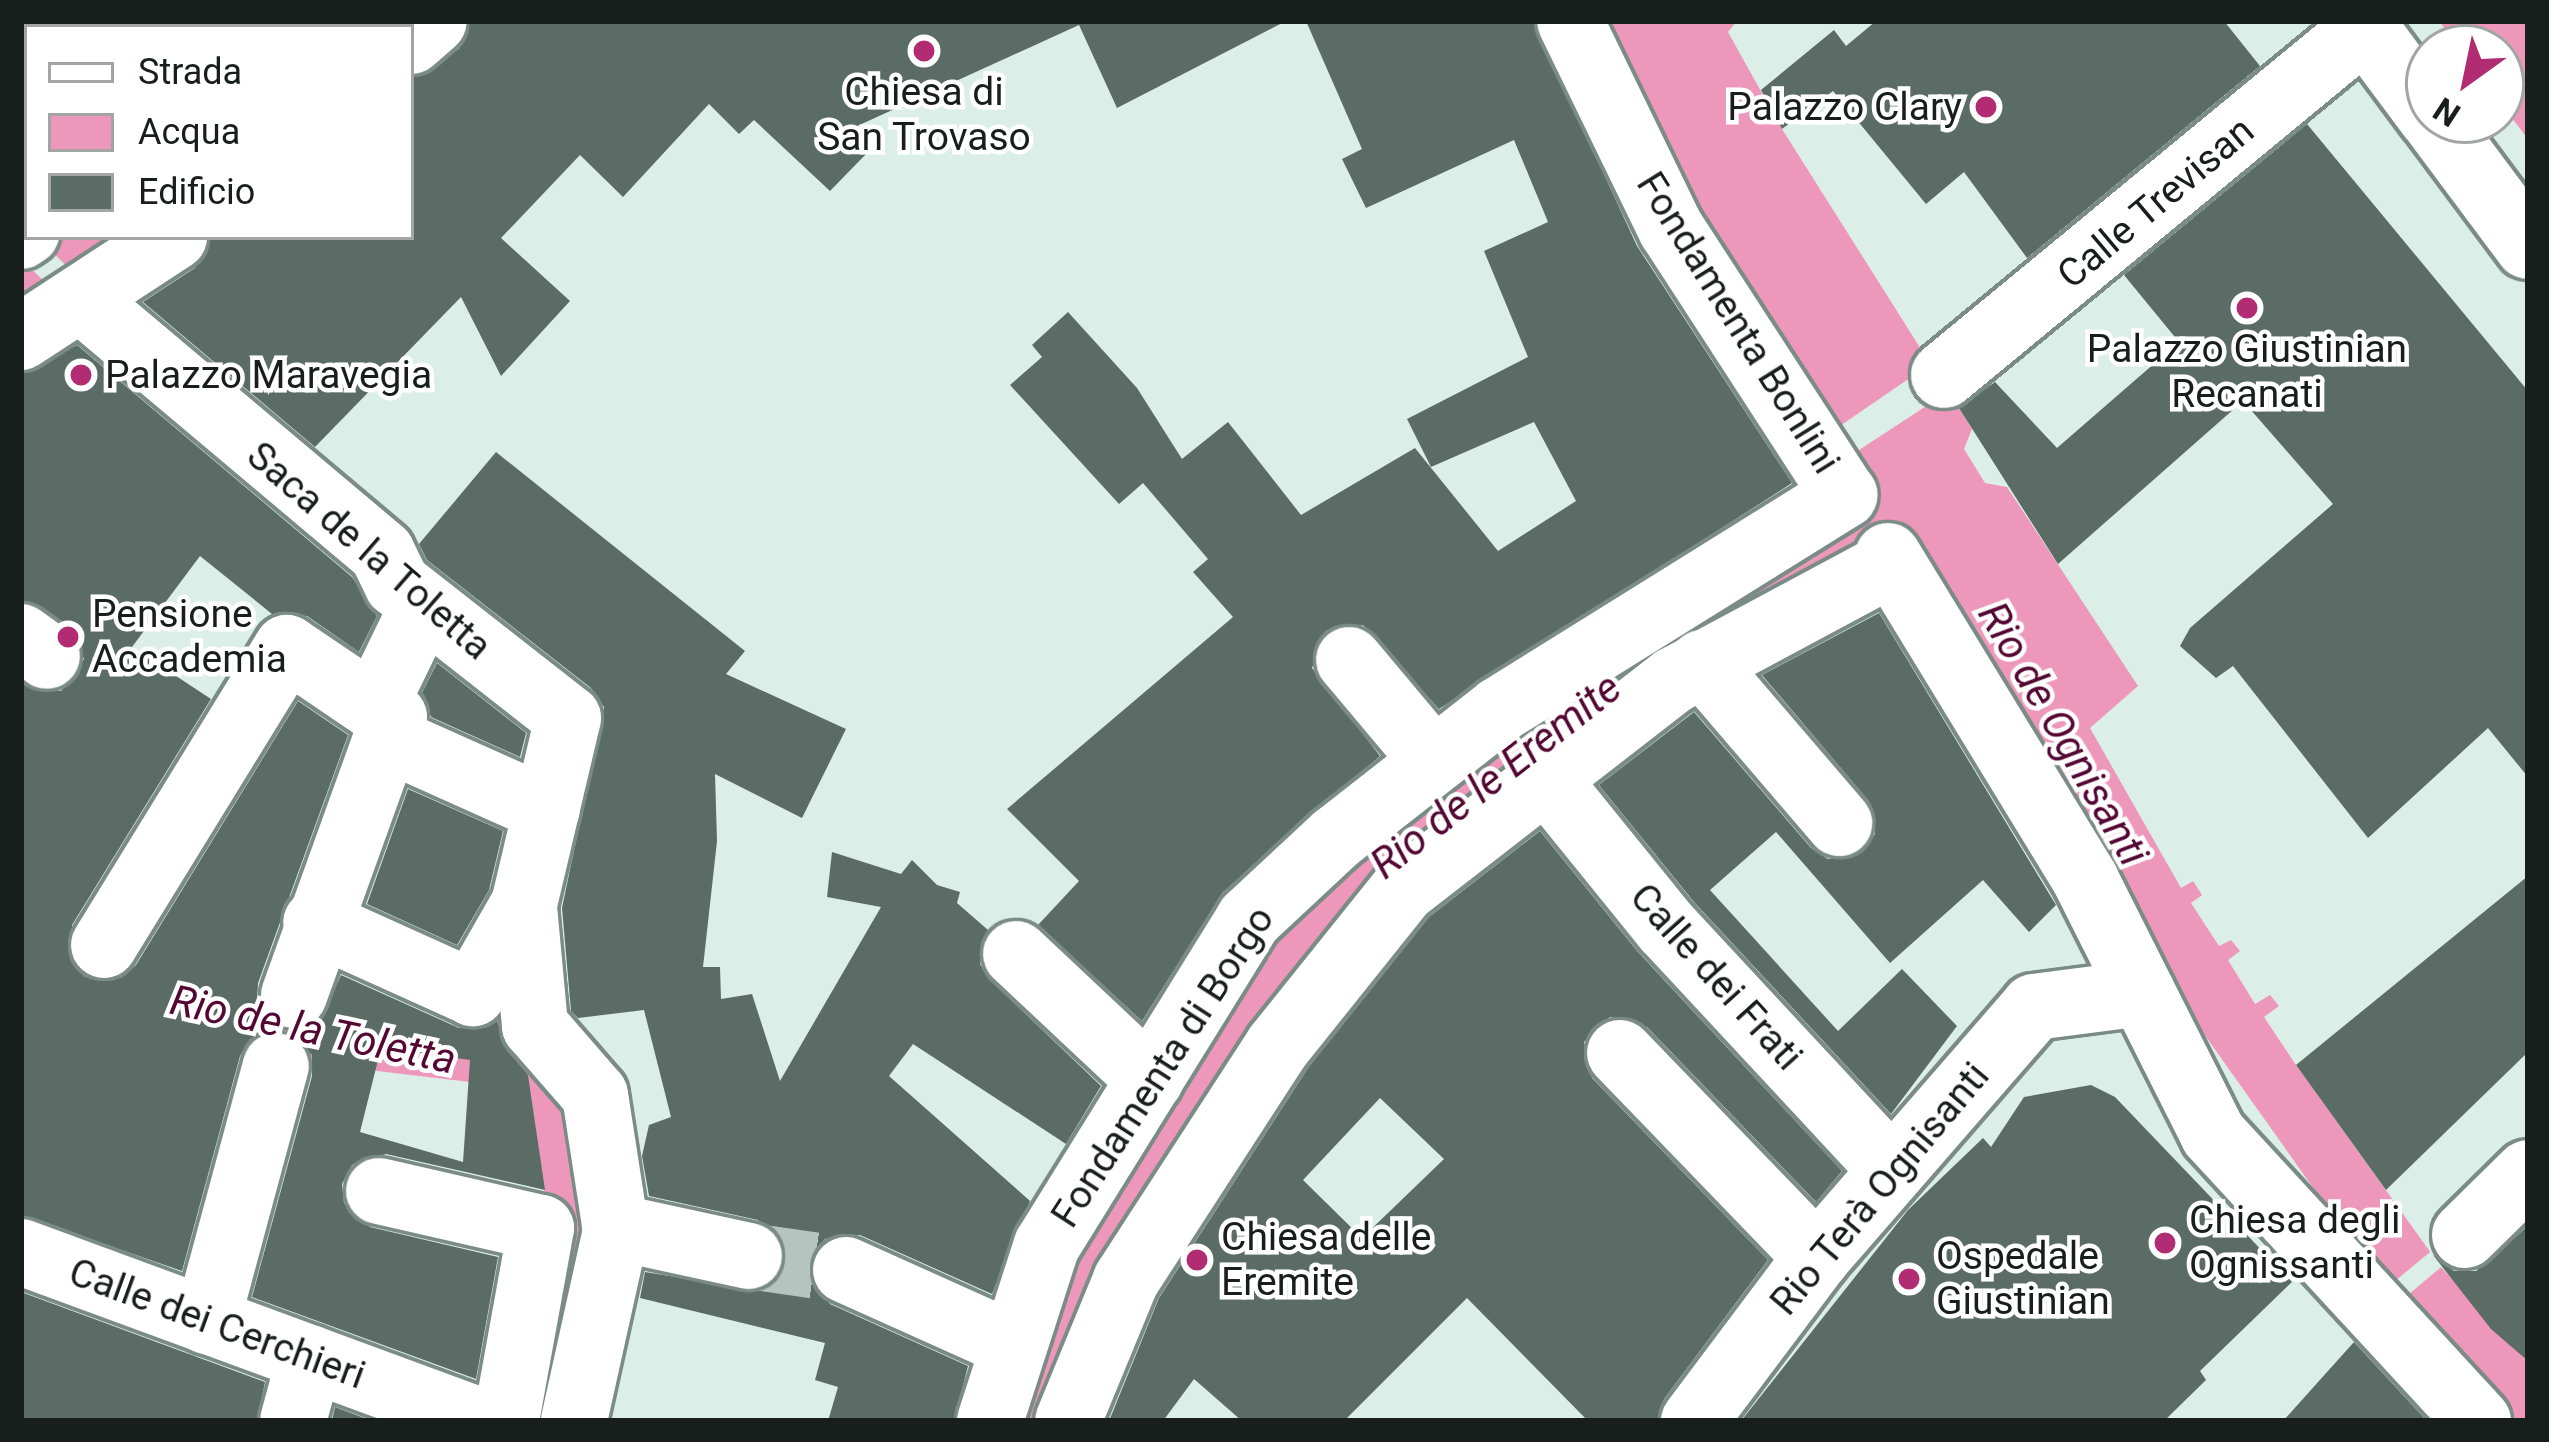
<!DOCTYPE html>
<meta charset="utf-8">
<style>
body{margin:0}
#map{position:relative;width:2549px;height:1442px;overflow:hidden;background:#dceee8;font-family:Roboto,sans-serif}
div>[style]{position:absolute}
.water>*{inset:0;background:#ed97bb}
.pier>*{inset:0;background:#dceee8}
.building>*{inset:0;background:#5b6b66}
.minor-tunnel>*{height:66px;margin-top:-33px;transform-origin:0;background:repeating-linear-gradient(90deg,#b5c4bf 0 66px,transparent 0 99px)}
.roads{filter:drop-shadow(3px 0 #7b8b86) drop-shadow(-3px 0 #7b8b86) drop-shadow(0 3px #7b8b86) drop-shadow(0 -3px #7b8b86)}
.minor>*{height:66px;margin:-33px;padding:0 33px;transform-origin:33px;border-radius:33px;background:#fff}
.dots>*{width:33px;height:33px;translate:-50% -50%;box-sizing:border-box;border:6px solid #fff;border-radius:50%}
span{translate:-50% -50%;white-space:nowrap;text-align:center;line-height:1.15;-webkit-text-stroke:9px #fff;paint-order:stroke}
.poi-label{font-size:39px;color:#181e1c}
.right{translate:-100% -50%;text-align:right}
.left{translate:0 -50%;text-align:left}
.street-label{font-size:39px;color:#181e1c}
.water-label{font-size:42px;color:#530732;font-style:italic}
.frame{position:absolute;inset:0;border:24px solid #181e1c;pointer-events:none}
.legend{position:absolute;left:24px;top:24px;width:390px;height:216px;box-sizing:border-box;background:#fff;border:3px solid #a3a5a4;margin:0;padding:15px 21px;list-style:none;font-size:36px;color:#181e1c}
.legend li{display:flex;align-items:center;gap:24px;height:60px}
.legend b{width:60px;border:3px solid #a3a5a4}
.north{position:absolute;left:2405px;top:24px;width:120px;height:120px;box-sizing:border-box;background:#fff;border:3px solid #a3a5a4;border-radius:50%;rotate:213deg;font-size:33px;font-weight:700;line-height:48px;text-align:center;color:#181e1c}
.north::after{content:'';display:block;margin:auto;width:42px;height:54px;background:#b12c72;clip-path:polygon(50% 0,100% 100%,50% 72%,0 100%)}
</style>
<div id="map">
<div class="water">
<i style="clip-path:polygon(1583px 21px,1737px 21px,1728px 32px,1782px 129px,1919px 346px,1917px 374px,1957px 404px,1972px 429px,1964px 449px,1985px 483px,2007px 487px,2138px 686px,2090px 728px,2181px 888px,2193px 881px,2202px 895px,2191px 903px,2219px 946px,2231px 940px,2240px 951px,2228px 960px,2255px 1004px,2270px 995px,2279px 1006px,2264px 1017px,2296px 1065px,2441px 1267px,2528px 1362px,2528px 1421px,2503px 1421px,2336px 1220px,2116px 910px,1910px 560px,1392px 883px,1056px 1421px,1001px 1421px,1058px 1248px,1256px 931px,1367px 820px,1863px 499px,1813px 430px)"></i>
<i style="clip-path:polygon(2439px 21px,2528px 21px,2528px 139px,2501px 104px,2501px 48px,2440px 48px,2451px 37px)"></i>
<i style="clip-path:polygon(28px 237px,170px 237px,21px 325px,21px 242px)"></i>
<i style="clip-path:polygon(21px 926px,112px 966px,380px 1047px,456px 1058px,473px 999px,517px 1022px,568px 1089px,588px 1213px,555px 1421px,516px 1421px,548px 1217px,530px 1089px,327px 1065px,87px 1013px)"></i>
</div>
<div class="pier">
<i style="clip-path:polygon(37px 237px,92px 291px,70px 306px,21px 259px)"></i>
<i style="clip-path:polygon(1923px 369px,1943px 395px,1853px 454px,1834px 430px)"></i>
<i style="clip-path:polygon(2435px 1248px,2446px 1263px,2396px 1305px,2384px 1290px)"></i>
</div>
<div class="building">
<i style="clip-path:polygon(470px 21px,1286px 21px,1117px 108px,1079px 25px,844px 132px,867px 153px,830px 191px,754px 120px,739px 134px,709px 104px,623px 197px,580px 155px,501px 238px,570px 301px,501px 376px,461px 297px,315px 447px,143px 302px,195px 268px,211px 237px,411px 237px,411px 77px,459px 49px)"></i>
<i style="clip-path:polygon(1306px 21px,1533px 21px,1637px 246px,1792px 483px,1439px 709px,1363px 625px,1326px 631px,1312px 668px,1380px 756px,1223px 892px,1142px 1021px,1038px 925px,1079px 881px,1007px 809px,1233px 617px,1193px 572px,1208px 559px,1143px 483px,1119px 504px,1010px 385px,1042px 357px,1032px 345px,1068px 312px,1137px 388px,1182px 459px,1228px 422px,1301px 515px,1415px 448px,1498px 551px,1576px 501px,1534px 422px,1431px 467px,1407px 419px,1528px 357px,1484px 251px,1548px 222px,1514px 140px,1366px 208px,1342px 159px,1362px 149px)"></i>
<i style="clip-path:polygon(1876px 21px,2224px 21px,2260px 66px,2027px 258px,1964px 172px,1926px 204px,1833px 91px,1782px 129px,1761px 90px,1834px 30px,1846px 46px)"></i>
<i style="clip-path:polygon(2307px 124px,2528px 391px,2528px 777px,2488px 728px,2368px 838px,2233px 666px,2216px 678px,2180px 646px,2190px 628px,2333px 504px,2243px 401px,2058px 564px,1959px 408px,1995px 382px,2057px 448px,2179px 342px,2124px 275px)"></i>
<i style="clip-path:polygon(77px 345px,352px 577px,377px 616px,359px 652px,307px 616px,272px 614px,200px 556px,132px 647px,211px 699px,72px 925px,71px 962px,85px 977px,121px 978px,136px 965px,298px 701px,348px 735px,258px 983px,257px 1003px,280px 1030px,250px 1039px,240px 1056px,182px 1271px,21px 1215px,21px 683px,61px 691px,84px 659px,69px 626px,21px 600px,21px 374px)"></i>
<i style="clip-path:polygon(496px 452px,745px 651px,726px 674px,846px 729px,802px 818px,715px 774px,717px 841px,703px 967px,720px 967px,721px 999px,752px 994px,780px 1081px,881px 907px,827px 897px,832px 852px,901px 874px,912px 860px,937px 885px,960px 892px,957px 903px,988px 930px,980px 964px,990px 980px,1101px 1086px,1066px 1144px,913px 1044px,889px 1076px,1030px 1201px,992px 1294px,860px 1235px,825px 1239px,811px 1256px,809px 1275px,830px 1304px,968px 1366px,954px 1421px,828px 1421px,838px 1387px,815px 1380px,825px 1343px,640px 1298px,645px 1272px,762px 1291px,777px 1280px,785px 1246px,758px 1220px,649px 1196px,642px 1156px,649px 1125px,671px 1117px,644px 1010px,578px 1018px,571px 1011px,562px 908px,604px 707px,591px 688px,427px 560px,419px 544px)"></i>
<i style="clip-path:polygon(1879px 613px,2056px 905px,2029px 932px,1983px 880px,1890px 963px,1776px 832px,1710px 890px,1838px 1031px,1902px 969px,1957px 1026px,1891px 1114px,1694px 902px,1599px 785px,1694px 712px,1811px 848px,1828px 859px,1862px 852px,1875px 834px,1868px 800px,1762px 675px)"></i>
<i style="clip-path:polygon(437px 663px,526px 733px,520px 757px,431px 717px,422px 693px)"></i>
<i style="clip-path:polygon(408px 789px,503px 831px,489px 890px,457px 945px,367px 904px)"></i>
<i style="clip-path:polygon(evenodd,1540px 831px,1638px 952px,1842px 1171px,1816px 1202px,1647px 1027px,1610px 1017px,1584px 1042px,1592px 1078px,1768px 1260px,1664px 1399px,1657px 1421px,1588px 1421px,1467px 1298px,1344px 1421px,1242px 1421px,1194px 1379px,1163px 1421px,1109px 1421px,1159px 1298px,1308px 1068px,1429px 917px,1540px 831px,1380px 1098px,1444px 1159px,1362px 1238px,1303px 1180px,1380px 1098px)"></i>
<i style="clip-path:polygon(2528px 876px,2528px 1052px,2386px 1190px,2296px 1065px)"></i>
<i style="clip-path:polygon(evenodd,341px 975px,459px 1028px,497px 1021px,506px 1049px,528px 1075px,545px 1190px,386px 1154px,352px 1165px,342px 1184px,344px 1203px,370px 1227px,498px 1257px,476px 1379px,252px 1297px,312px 1076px,312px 1055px,288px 1031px,319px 1023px,341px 975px,381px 1048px,470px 1060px,463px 1162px,360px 1132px,381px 1048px)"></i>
<i style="clip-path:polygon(2091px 1085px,2115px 1097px,2292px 1282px,2200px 1371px,2206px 1380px,2164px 1421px,1741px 1421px,1908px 1210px,1983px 1138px,1991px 1147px,2024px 1097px)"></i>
<i style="clip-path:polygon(2528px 1226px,2528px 1361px,2491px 1329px,2433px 1255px,2454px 1271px,2476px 1271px)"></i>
<i style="clip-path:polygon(21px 1292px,265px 1382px,257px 1421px,21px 1421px)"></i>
<i style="clip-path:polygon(2354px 1342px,2427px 1421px,2283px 1421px)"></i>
<i style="clip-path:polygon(335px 1407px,372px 1421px,332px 1421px)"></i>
</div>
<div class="minor-tunnel">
<i style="left:749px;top:1256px;width:98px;rotate:8.2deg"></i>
</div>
<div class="roads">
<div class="minor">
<i style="left:2360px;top:21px;width:116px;rotate:53.4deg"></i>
<i style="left:306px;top:27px;width:10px;rotate:-37deg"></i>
<i style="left:411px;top:41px;width:30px;rotate:-41deg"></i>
<i style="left:2434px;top:120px;width:157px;rotate:53.3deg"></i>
<i style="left:21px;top:236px;width:7px;rotate:-34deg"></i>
<i style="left:83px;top:301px;width:391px;rotate:40.1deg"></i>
<i style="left:382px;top:553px;width:34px;rotate:64deg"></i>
<i style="left:397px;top:584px;width:217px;rotate:38.1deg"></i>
<i style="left:568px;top:718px;width:191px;rotate:103.3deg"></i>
<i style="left:524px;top:904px;width:103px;rotate:119.8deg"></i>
<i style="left:473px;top:993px;width:172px;rotate:-155.7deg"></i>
<i style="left:21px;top:337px;width:183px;rotate:-33.2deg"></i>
<i style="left:1944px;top:375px;width:546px;rotate:-39.5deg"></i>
<i style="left:1888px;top:556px;width:381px;rotate:58.6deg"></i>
<i style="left:2086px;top:881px;width:283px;rotate:63.3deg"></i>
<i style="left:2213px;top:1134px;width:391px;rotate:47.3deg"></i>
<i style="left:21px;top:637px;width:32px;rotate:36deg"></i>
<i style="left:1349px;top:660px;width:129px;rotate:50deg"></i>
<i style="left:1702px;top:663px;width:211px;rotate:49.4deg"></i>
<i style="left:386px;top:738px;width:176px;rotate:24.1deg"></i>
<i style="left:1546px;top:779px;width:191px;rotate:51deg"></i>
<i style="left:1666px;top:927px;width:332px;rotate:47.1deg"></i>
<i style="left:524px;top:907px;width:120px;rotate:84.7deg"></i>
<i style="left:535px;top:1026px;width:91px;rotate:49deg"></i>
<i style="left:595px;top:1095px;width:138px;rotate:81.2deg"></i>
<i style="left:616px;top:1231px;width:195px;rotate:102.5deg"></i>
<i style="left:104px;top:945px;width:349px;rotate:-58.4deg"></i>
<i style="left:287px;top:648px;width:105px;rotate:34.1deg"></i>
<i style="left:1016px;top:954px;width:184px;rotate:43.2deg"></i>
<i style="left:294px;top:995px;width:295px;rotate:-70.2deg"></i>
<i style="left:394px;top:717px;width:22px;rotate:-153deg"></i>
<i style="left:374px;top:707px;width:112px;rotate:-64.1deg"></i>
<i style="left:1620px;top:1053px;width:284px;rotate:46deg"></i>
<i style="left:379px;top:1191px;width:166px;rotate:12.9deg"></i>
<i style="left:541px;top:1228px;width:196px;rotate:100.3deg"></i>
<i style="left:615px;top:1227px;width:137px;rotate:12.2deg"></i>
<i style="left:2465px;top:1235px;width:88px;rotate:-44.5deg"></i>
<i style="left:21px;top:1252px;width:490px;rotate:20.2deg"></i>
<i style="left:846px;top:1270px;width:183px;rotate:24.2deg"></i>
<i style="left:207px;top:1321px;width:264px;rotate:-74.9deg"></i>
<i style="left:293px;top:1421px;width:65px;rotate:-74.9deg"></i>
<i style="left:990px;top:1421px;width:185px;rotate:-72.1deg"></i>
<i style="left:1047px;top:1245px;width:384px;rotate:-58.2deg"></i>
<i style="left:1249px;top:919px;width:119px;rotate:-43deg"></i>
<i style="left:1336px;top:838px;width:207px;rotate:-38.1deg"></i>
<i style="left:1499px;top:710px;width:407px;rotate:-31.9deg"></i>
<i style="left:1844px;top:495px;width:317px;rotate:-123deg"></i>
<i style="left:1671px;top:229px;width:231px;rotate:-115.9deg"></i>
<i style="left:1068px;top:1421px;width:152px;rotate:-67.6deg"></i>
<i style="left:1126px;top:1280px;width:279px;rotate:-57deg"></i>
<i style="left:1278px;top:1046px;width:200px;rotate:-51.3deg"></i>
<i style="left:1403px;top:890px;width:343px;rotate:-37.8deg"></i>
<i style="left:1674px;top:680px;width:247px;rotate:-28.2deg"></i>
<i style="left:1694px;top:1421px;width:205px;rotate:-53.1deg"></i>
<i style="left:1817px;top:1257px;width:331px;rotate:-49deg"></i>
<i style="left:2034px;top:1007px;width:109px;rotate:-7.4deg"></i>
</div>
</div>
<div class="dots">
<i style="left:924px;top:51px;background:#b12c72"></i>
<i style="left:1986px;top:107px;background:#b12c72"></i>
<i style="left:2247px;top:308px;background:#b12c72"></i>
<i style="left:81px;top:375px;background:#b12c72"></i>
<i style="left:68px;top:637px;background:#b12c72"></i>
<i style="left:2165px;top:1243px;background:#b12c72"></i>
<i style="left:1197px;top:1260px;background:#b12c72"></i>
<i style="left:1909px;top:1279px;background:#b12c72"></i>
</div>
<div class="poi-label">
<span style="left:924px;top:115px">Chiesa di<br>San Trovaso</span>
<span class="right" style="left:1962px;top:107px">Palazzo Clary</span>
<span style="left:2247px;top:372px">Palazzo Giustinian<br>Recanati</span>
<span class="left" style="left:105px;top:375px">Palazzo Maravegia</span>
<span class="left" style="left:92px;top:637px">Pensione<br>Accademia</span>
<span class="left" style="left:2189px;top:1243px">Chiesa degli<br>Ognissanti</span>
<span class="left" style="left:1221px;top:1260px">Chiesa delle<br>Eremite</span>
<span class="left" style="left:1936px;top:1279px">Ospedale<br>Giustinian</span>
</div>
<div class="street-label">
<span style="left:2156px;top:203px;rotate:-40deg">Calle Trevisan</span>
<span style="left:1738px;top:323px;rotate:58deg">Fondamenta Bonlini</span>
<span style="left:369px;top:551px;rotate:41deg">Saca de la Toletta</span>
<span style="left:1716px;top:977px;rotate:48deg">Calle dei Frati</span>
<span style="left:1163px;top:1067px;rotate:-57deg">Fondamenta di Borgo</span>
<span style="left:1880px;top:1189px;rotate:-50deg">Rio Terà Ognisanti</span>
<span style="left:217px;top:1324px;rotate:20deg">Calle dei Cerchieri</span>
</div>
<div class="water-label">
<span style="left:2063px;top:734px;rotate:60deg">Rio de Ognisanti</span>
<span style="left:1496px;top:776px;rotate:-38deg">Rio de le Eremite</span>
<span style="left:313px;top:1030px;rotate:12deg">Rio de la Toletta</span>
</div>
<div class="frame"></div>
<ul class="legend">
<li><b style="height:15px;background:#fff"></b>Strada</li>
<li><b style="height:33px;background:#ed97bb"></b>Acqua</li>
<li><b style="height:33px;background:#5b6b66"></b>Edificio</li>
</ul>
<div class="north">N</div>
</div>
